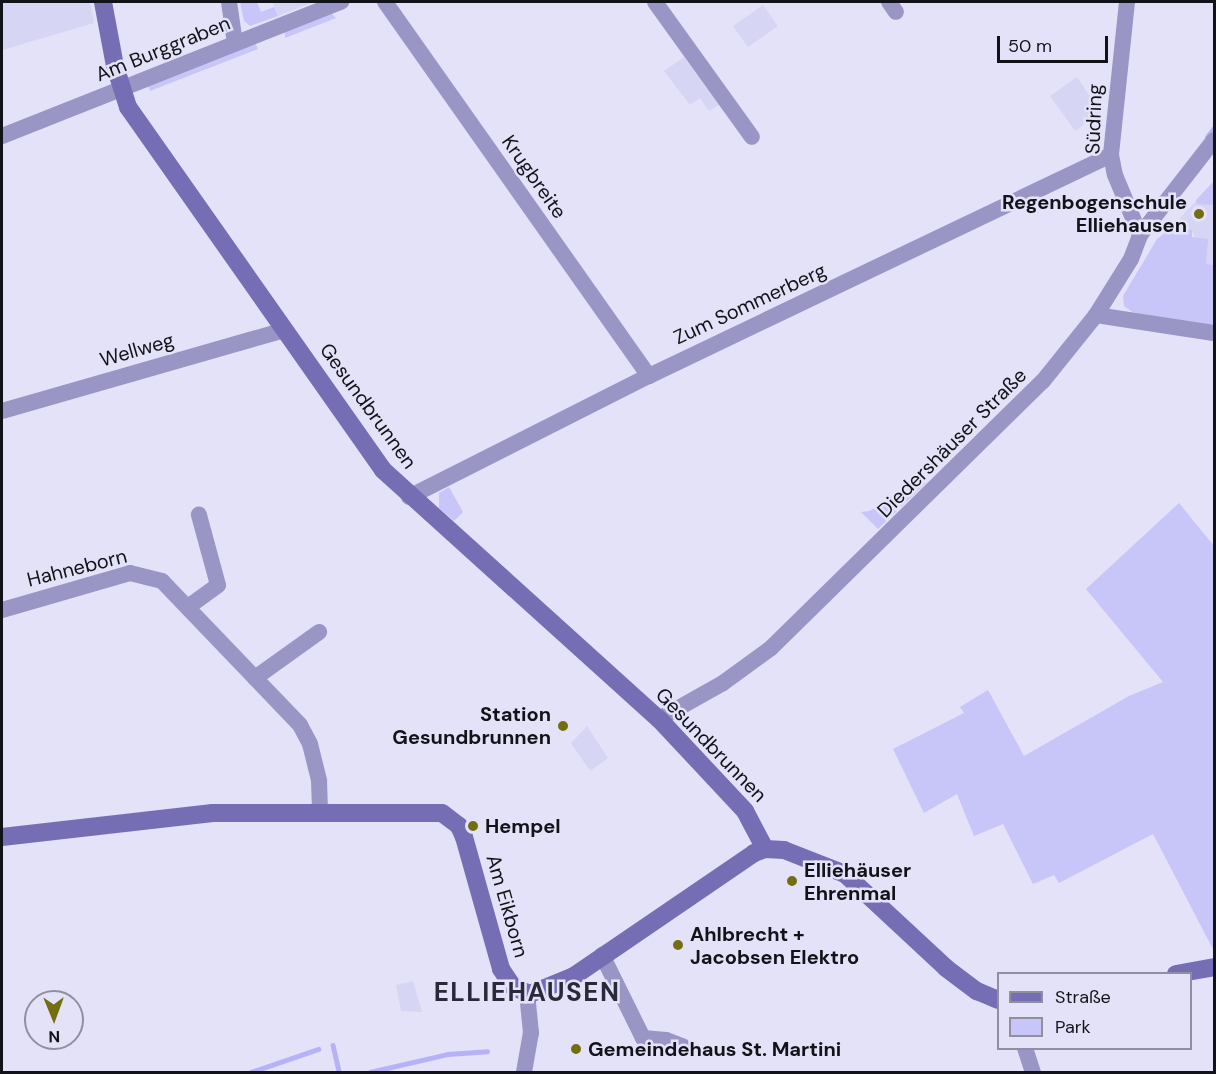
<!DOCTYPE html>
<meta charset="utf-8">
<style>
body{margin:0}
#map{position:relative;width:1216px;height:1074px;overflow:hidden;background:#e3e2f9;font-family:"DM Sans",sans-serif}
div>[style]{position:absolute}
.built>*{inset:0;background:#d6d5f3}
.green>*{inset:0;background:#c8c5f8}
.stream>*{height:4.5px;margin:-2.25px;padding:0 2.25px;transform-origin:2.25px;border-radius:2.25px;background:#b7b2f7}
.street>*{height:16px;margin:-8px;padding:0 8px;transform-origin:8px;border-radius:8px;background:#9996c6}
.secondary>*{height:18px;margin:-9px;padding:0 9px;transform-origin:9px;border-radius:9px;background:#766eb5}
.dots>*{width:16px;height:16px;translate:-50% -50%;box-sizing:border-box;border:3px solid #e3e2f9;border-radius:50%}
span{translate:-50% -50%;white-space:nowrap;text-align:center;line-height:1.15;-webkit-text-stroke:5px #e3e2f9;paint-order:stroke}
.street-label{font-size:20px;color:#121219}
.poi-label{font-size:20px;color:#121219;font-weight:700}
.right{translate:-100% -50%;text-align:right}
.left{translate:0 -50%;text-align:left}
.district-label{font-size:26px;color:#2a2939;font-weight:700;letter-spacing:1.5px}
.frame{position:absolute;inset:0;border:3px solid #121219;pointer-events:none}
.legend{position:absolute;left:997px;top:972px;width:195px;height:78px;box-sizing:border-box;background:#e3e2f9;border:2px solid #8f8f9f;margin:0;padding:8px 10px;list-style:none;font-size:18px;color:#121219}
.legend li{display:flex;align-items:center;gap:12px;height:30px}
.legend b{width:30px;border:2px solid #8f8f9f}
.north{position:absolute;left:24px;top:990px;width:60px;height:60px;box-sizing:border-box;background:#e3e2f9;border:2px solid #8f8f9f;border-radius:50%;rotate:179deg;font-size:16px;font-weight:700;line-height:24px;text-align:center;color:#121219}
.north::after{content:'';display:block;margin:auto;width:21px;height:27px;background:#736f11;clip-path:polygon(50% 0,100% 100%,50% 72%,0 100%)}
.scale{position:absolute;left:997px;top:36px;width:111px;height:27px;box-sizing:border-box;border:3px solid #121219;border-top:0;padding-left:8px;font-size:18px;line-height:21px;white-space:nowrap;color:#121219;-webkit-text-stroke:4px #e3e2f9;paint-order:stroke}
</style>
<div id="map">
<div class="built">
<i style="clip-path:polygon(2px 2px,90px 2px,94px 23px,2px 50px)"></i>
<i style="clip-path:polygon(272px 2px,313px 2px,278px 16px)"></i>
<i style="clip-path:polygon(763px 5px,778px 26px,748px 47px,733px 26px)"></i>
<i style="clip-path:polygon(684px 57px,719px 105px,709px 111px,700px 98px,690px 105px,664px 71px)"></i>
<i style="clip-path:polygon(1077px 77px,1101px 113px,1075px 131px,1050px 96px)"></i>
<i style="clip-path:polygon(1214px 181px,1214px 265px,1206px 264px,1192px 230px,1171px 228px)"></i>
<i style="clip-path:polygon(587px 726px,608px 758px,590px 771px,571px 743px)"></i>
<i style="clip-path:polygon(413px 981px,422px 1012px,401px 1011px,396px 985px)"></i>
</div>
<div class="green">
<i style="clip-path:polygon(240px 2px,257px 2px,261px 12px,274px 7px,278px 16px,250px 26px,244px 21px)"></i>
<i style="clip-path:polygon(331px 13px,336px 18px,285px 38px,285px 31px)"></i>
<i style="clip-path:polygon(255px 43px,258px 49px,150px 91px,148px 86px)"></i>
<i style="clip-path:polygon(1214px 181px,1214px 205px,1197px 204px,1196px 200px)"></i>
<i style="clip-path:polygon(1171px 228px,1192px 230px,1192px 237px,1208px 239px,1206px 264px,1214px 265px,1214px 327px,1132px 312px,1124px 306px,1123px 296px,1157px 239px)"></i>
<i style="clip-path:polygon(927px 482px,878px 529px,861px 512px,869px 511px)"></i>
<i style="clip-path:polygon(449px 487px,463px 512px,454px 521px,439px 508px,439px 493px)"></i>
<i style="clip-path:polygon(1179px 503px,1214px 546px,1214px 951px,1153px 834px,1059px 883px,1054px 875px,1033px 884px,1003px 824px,974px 836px,957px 794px,924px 813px,893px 749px,964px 713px,960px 707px,988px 690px,1024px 756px,1129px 696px,1163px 682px,1086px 589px)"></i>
</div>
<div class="stream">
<i style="left:1207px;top:137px;width:11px;rotate:-52deg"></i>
<i style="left:333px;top:1045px;width:28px;rotate:77deg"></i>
<i style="left:251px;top:1072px;width:71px;rotate:-18.9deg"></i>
<i style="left:370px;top:1072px;width:80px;rotate:-13deg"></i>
<i style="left:448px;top:1054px;width:39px;rotate:-4deg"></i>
</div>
<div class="street">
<i style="left:229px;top:2px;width:41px;rotate:81.7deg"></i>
<i style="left:385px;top:2px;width:458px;rotate:54.8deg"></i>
<i style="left:655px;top:2px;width:166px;rotate:54.3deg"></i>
<i style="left:889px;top:2px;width:12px;rotate:55deg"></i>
<i style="left:1127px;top:2px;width:154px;rotate:96deg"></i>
<i style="left:1111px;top:155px;width:20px;rotate:79deg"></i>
<i style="left:1115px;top:175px;width:65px;rotate:67.4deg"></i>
<i style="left:2px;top:136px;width:365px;rotate:-21.6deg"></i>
<i style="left:1096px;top:315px;width:119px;rotate:8.7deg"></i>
<i style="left:2px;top:411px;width:294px;rotate:-16deg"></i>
<i style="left:409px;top:497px;width:269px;rotate:-26.8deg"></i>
<i style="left:649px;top:376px;width:512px;rotate:-25.56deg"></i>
<i style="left:188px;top:607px;width:37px;rotate:-36deg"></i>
<i style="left:218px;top:585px;width:73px;rotate:-105.2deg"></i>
<i style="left:2px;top:610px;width:133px;rotate:-16.1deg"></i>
<i style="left:130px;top:573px;width:33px;rotate:14deg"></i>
<i style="left:162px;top:581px;width:199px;rotate:46.2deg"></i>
<i style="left:300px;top:725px;width:21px;rotate:62deg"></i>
<i style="left:310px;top:744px;width:38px;rotate:76deg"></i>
<i style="left:319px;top:781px;width:30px;rotate:88deg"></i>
<i style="left:255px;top:678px;width:79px;rotate:-35.7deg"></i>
<i style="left:659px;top:719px;width:73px;rotate:-29.4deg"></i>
<i style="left:723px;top:683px;width:59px;rotate:-36.1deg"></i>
<i style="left:771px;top:648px;width:381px;rotate:-44.5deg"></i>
<i style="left:1043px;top:381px;width:85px;rotate:-51.2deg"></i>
<i style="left:1096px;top:315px;width:66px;rotate:-58deg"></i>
<i style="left:1131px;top:259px;width:26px;rotate:-69deg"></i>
<i style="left:1140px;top:235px;width:120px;rotate:-52.1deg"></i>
<i style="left:602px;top:955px;width:93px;rotate:63.7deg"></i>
<i style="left:643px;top:1038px;width:23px;rotate:5deg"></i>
<i style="left:666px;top:1040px;width:19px;rotate:21deg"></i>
<i style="left:1025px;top:1048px;width:25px;rotate:72deg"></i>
<i style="left:524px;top:1072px;width:40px;rotate:-80deg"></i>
<i style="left:531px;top:1033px;width:40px;rotate:-95.7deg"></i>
</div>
<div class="secondary">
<i style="left:103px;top:2px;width:65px;rotate:79.4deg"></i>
<i style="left:115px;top:66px;width:43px;rotate:72.4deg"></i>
<i style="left:128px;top:107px;width:444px;rotate:54.9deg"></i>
<i style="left:383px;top:470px;width:372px;rotate:42.1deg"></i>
<i style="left:659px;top:719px;width:126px;rotate:46.9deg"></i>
<i style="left:745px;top:811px;width:43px;rotate:62.2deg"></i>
<i style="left:2px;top:837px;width:212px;rotate:-6.5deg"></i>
<i style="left:213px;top:813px;width:229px"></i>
<i style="left:442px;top:813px;width:21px;rotate:37deg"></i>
<i style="left:459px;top:826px;width:12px;rotate:66deg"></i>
<i style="left:464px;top:837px;width:137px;rotate:74.3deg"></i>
<i style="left:501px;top:969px;width:22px;rotate:56deg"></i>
<i style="left:513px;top:987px;width:18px;rotate:22deg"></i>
<i style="left:530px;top:994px;width:48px;rotate:-22.2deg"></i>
<i style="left:574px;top:976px;width:218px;rotate:-34.3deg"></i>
<i style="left:754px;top:853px;width:12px;rotate:-20deg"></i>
<i style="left:765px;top:849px;width:19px;rotate:3deg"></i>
<i style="left:784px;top:850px;width:66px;rotate:21.5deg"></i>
<i style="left:845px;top:874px;width:138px;rotate:42.9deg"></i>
<i style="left:946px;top:968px;width:39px;rotate:37deg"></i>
<i style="left:977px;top:991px;width:23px;rotate:23deg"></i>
<i style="left:1176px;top:974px;width:39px;rotate:-10deg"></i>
</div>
<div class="dots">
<i style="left:1199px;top:214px;background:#736f11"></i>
<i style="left:563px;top:726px;background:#736f11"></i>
<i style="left:473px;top:826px;background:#736f11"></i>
<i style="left:792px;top:881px;background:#736f11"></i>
<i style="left:678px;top:945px;background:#736f11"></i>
<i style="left:576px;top:1049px;background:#736f11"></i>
</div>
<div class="street-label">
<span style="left:163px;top:49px;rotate:-22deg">Am Burggraben</span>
<span style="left:1094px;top:119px;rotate:-88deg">Südring</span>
<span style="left:534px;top:177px;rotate:55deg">Krugbreite</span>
<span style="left:750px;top:304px;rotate:-25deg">Zum Sommerberg</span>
<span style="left:137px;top:350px;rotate:-16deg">Wellweg</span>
<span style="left:368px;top:406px;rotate:54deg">Gesundbrunnen</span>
<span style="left:952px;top:443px;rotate:-45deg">Diedershäuser Straße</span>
<span style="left:77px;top:568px;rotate:-14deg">Hahneborn</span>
<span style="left:711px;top:745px;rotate:46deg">Gesundbrunnen</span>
<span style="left:507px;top:906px;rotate:74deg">Am Eikborn</span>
</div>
<div class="poi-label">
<span class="right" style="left:1187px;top:214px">Regenbogenschule<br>Elliehausen</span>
<span class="right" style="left:551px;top:726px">Station<br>Gesundbrunnen</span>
<span class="left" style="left:485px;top:826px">Hempel</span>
<span class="left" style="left:804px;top:882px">Elliehäuser<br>Ehrenmal</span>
<span class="left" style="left:690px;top:946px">Ahlbrecht +<br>Jacobsen Elektro</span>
<span class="left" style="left:588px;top:1049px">Gemeindehaus St. Martini</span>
</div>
<div class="district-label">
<span style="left:527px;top:993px">ELLIEHAUSEN</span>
</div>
<div class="frame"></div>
<ul class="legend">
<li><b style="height:8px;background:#766eb5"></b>Straße</li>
<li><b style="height:16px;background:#c8c5f8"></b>Park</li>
</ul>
<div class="north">N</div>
<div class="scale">50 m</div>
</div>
